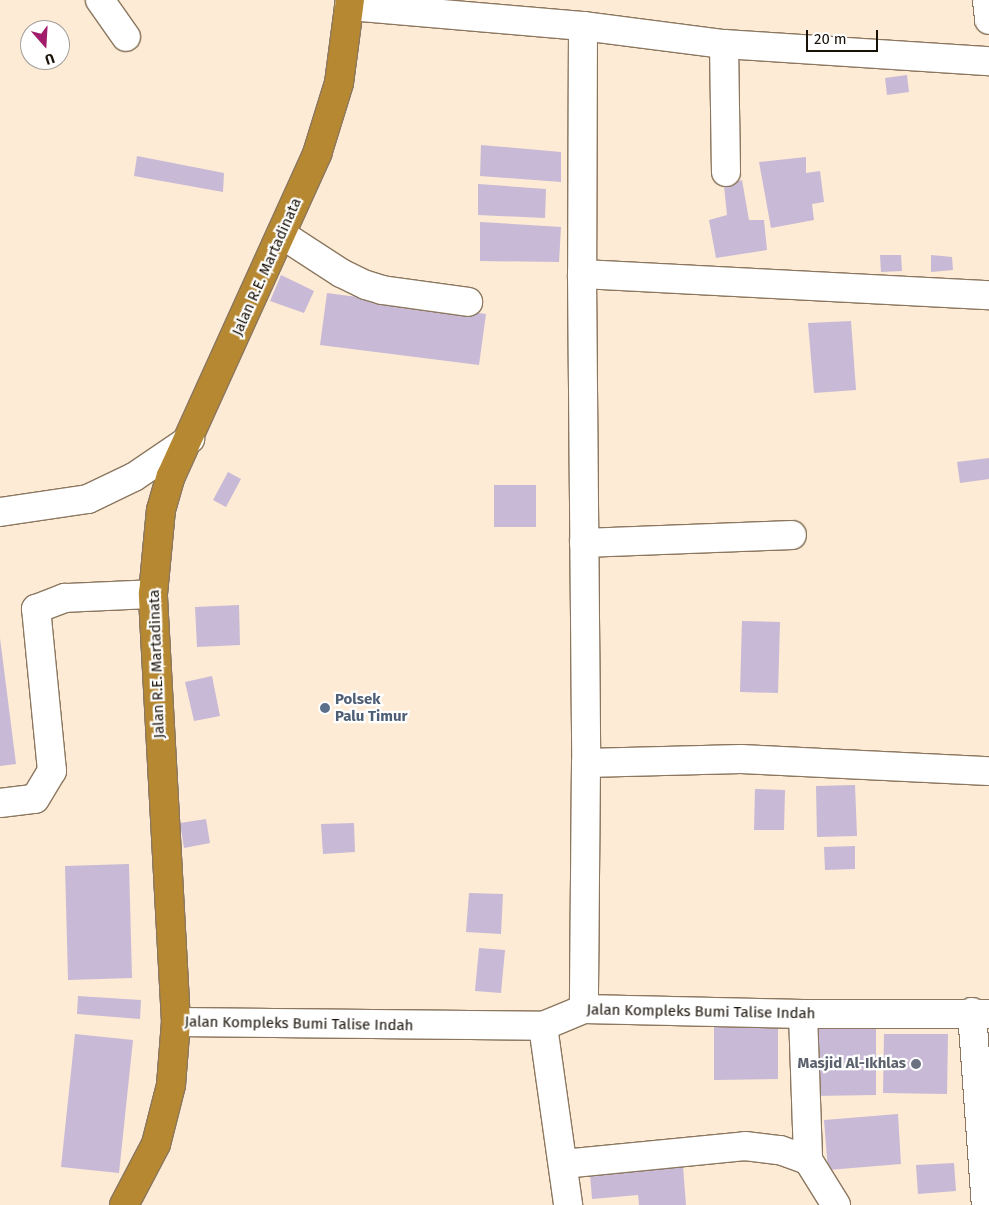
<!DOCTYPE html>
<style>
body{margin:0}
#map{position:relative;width:989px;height:1205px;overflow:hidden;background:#fdebd5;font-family:"Fira Sans",sans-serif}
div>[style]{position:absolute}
.building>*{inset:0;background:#c8b9d6}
.roads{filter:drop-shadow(1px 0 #8b775f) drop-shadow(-1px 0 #8b775f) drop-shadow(0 1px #8b775f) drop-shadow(0 -1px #8b775f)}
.minor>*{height:28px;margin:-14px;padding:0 14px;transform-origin:14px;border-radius:14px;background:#fff}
.highway>*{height:28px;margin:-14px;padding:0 14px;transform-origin:14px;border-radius:14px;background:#b68831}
.dots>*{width:14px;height:14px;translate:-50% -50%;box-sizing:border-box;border:2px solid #fff;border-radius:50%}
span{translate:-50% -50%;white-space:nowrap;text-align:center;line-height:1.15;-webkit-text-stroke:4.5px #fff;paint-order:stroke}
.street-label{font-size:15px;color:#181107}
.service-label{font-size:15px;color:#4e5e75;font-weight:700}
.left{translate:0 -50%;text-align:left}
.worship-label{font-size:15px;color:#5b616d;font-weight:700}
.right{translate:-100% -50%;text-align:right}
.north{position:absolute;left:20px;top:20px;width:50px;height:50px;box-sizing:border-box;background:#fff;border:1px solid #a3a09c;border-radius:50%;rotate:161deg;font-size:14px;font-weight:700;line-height:20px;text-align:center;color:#181107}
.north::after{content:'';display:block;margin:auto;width:18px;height:22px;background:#a11c6a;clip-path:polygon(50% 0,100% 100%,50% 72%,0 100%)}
.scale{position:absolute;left:806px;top:30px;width:72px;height:22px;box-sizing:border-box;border:2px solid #181107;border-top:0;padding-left:6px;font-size:15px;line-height:18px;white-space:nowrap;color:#181107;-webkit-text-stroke:4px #fff;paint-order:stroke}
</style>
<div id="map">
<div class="building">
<i style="clip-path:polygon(907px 75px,909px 92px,887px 95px,885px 78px)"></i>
<i style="clip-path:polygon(481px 145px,561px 152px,561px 182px,480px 176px)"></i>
<i style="clip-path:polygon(137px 156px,224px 173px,223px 192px,134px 176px)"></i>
<i style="clip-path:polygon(806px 157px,806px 173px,820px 171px,824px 202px,812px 204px,814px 220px,771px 228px,759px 162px)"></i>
<i style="clip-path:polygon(742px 180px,749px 220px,764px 220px,767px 250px,716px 258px,709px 220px,727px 215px,724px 186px)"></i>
<i style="clip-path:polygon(478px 184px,546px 189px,545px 218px,478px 215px)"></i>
<i style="clip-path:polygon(480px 222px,561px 227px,559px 262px,480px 261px)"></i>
<i style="clip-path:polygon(880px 255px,901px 255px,902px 271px,881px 272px)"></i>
<i style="clip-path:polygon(931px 255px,952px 257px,953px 270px,931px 272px)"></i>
<i style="clip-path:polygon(281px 275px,314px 291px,304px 313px,270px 301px)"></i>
<i style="clip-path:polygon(327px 293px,486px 314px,479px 365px,320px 345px)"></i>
<i style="clip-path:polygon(851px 321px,856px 390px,814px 393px,808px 323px)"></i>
<i style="clip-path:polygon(989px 458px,989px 479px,960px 483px,957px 462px)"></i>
<i style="clip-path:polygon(228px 472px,241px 479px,226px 507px,213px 500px)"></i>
<i style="clip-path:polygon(494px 485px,536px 485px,536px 527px,494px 527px)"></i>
<i style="clip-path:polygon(239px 605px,240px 645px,197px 647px,195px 607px)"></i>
<i style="clip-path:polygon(742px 621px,780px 622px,778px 693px,740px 692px)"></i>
<i style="clip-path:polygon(0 638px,16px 764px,0 766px)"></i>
<i style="clip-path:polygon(212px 676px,220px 716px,194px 721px,185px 682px)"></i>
<i style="clip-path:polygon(855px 785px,857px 836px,817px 837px,816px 786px)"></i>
<i style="clip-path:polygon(755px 789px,785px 790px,784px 830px,754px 830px)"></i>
<i style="clip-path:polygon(206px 819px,210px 843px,184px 848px,180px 823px)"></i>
<i style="clip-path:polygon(354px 823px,355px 852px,323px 854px,321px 824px)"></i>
<i style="clip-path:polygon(855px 846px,855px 869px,825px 870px,824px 847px)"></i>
<i style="clip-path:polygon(129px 864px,132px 978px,68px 980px,65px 866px)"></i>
<i style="clip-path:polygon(469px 893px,503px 894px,501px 934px,466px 932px)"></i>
<i style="clip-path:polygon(479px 948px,505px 950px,501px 993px,475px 991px)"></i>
<i style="clip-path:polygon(78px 996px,141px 1000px,140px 1019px,77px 1014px)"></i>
<i style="clip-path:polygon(714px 1021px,778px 1021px,778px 1079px,714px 1080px)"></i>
<i style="clip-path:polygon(876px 1023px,876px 1095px,812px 1096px,811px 1024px)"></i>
<i style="clip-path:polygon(75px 1034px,133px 1040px,119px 1173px,61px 1167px)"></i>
<i style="clip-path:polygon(884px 1034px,948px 1034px,947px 1094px,883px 1093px)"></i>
<i style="clip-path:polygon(898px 1114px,901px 1164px,828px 1170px,824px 1120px)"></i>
<i style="clip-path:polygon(954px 1163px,956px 1191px,918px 1194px,916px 1165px)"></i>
<i style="clip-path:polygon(683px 1166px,686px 1205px,639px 1205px,638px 1195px,592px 1199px,590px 1174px)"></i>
</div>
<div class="roads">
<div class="minor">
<i style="left:100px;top:0;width:45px;rotate:54.9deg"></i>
<i style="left:987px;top:0;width:20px;rotate:84deg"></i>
<i style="left:349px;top:6px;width:235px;rotate:4.9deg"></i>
<i style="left:583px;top:26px;width:248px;rotate:90.2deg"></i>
<i style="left:582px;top:274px;width:489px;rotate:89.5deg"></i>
<i style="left:586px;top:763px;width:246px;rotate:90.5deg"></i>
<i style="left:583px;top:26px;width:142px;rotate:7.3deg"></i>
<i style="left:724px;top:44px;width:266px;rotate:3.7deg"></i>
<i style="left:724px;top:44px;width:128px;rotate:89.1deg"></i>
<i style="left:281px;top:234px;width:72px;rotate:33deg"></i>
<i style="left:341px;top:273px;width:28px;rotate:26deg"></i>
<i style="left:366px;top:285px;width:17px;rotate:17deg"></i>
<i style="left:382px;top:290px;width:87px;rotate:7.9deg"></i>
<i style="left:582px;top:274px;width:408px;rotate:3deg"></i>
<i style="left:0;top:512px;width:89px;rotate:-8.4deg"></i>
<i style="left:88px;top:499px;width:51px;rotate:-25.6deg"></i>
<i style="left:134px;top:477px;width:68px;rotate:-34.2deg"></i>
<i style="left:584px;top:543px;width:208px;rotate:-2.2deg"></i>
<i style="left:586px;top:763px;width:155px;rotate:-1.5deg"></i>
<i style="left:741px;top:759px;width:248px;rotate:2.8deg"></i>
<i style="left:0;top:803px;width:35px;rotate:-7deg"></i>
<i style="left:35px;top:799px;width:33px;rotate:-59deg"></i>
<i style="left:52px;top:771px;width:163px;rotate:-95.6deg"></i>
<i style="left:36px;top:609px;width:31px;rotate:-21deg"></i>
<i style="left:65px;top:598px;width:88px;rotate:-2.6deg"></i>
<i style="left:972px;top:1012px;width:194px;rotate:85.9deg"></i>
<i style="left:803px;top:1014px;width:146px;rotate:88deg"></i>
<i style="left:808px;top:1160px;width:53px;rotate:58.1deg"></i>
<i style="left:176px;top:1022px;width:367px;rotate:0.6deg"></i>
<i style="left:543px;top:1026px;width:44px;rotate:-22.5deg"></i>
<i style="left:584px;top:1009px;width:219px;rotate:1.3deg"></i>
<i style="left:803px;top:1014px;width:186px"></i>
<i style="left:543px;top:1026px;width:181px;rotate:82deg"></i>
<i style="left:563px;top:1164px;width:183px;rotate:-5.6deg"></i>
<i style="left:745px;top:1146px;width:35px;rotate:7deg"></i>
<i style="left:780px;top:1150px;width:30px;rotate:20deg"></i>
</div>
<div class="highway">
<i style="left:124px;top:1205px;width:69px;rotate:-62.3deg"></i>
<i style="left:156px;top:1144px;width:61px;rotate:-75.7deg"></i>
<i style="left:171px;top:1085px;width:63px;rotate:-85.5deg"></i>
<i style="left:176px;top:1022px;width:429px;rotate:-93.1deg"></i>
<i style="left:153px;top:594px;width:84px;rotate:-84.6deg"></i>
<i style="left:161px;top:510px;width:35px;rotate:-74deg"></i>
<i style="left:171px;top:476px;width:354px;rotate:-65.6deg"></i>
<i style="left:317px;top:154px;width:74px;rotate:-72.8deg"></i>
<i style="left:339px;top:83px;width:84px;rotate:-82.5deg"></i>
</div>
</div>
<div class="dots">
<i style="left:325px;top:708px;background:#5c6f8a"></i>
<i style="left:916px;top:1064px;background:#6b7280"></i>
</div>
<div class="street-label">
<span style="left:267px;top:267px;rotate:-66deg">Jalan R.E. Martadinata</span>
<span style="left:157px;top:664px;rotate:-92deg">Jalan R.E. Martadinata</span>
<span style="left:701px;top:1012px;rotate:1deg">Jalan Kompleks Bumi Talise Indah</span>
<span style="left:299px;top:1024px;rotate:1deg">Jalan Kompleks Bumi Talise Indah</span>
</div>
<div class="service-label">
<span class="left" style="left:335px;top:708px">Polsek<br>Palu Timur</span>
</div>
<div class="worship-label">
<span class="right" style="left:906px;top:1064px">Masjid Al-Ikhlas</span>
</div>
<div class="north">U</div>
<div class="scale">20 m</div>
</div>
